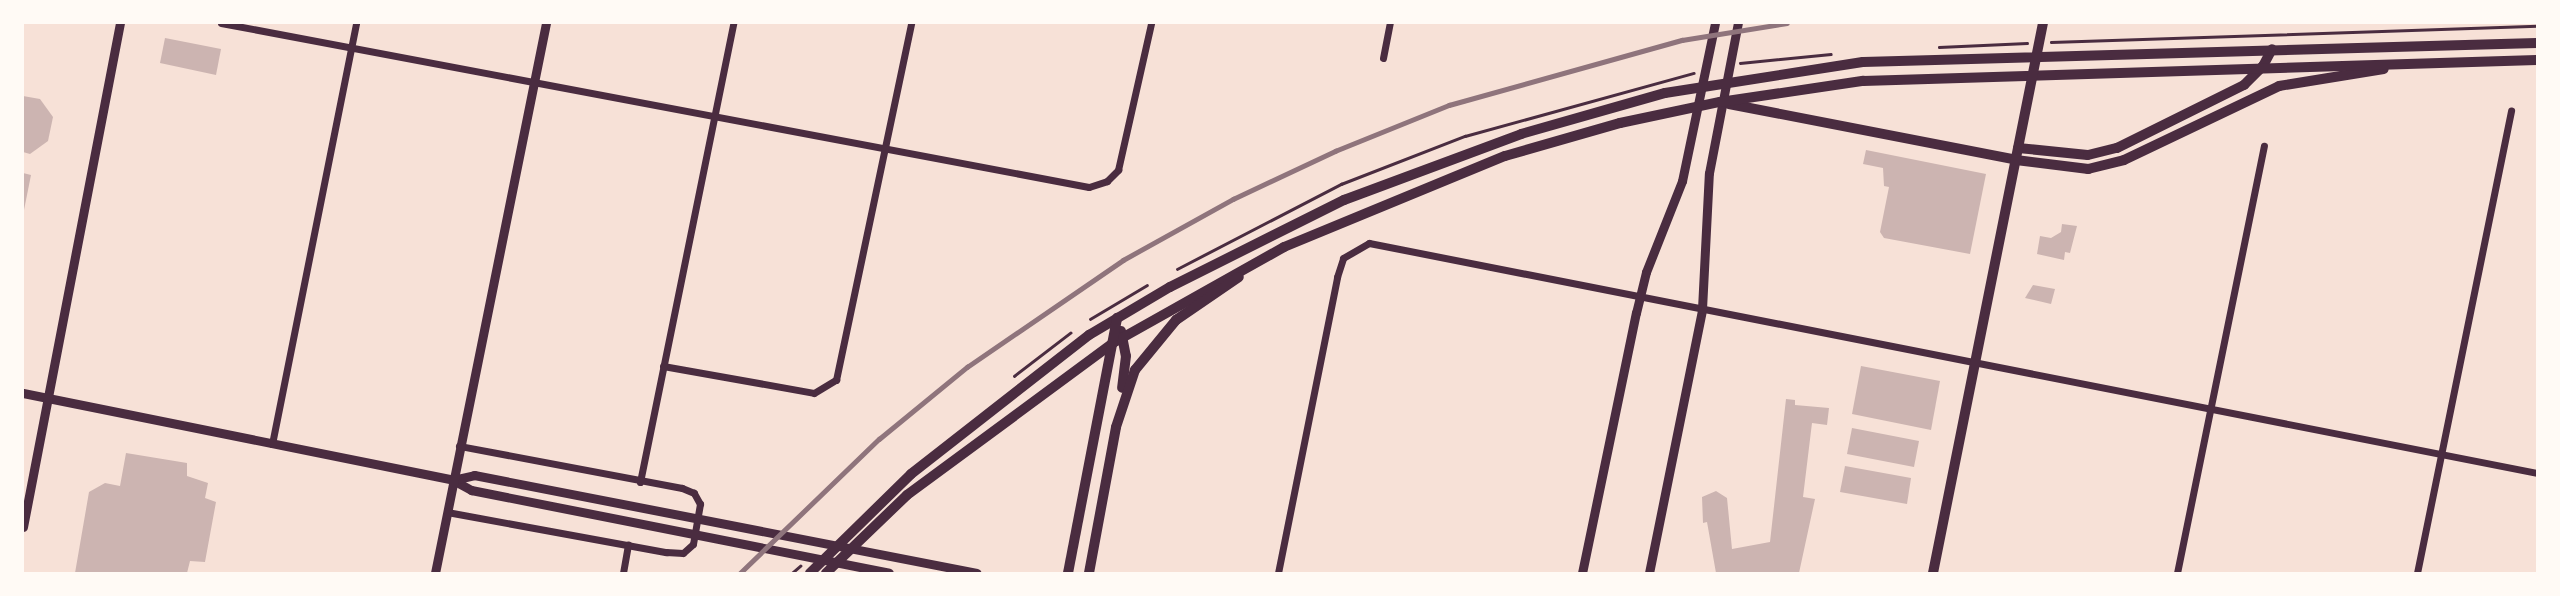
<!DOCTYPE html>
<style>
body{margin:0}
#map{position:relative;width:2560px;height:596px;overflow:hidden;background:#f7e1d7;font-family:"Work Sans",sans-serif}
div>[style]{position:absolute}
.building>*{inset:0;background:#ccb4b1}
.path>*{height:2.5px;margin:-1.25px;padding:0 1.25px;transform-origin:1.25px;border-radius:1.25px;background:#4a2c40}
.minor>*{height:7px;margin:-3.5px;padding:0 3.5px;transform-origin:3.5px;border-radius:3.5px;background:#4a2c40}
.tertiary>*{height:9px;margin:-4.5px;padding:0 4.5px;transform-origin:4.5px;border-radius:4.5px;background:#4a2c40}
.secondary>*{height:10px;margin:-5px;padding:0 5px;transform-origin:5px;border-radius:5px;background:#4a2c40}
.rail>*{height:4.5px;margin:-2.25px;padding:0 2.25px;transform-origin:2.25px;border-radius:2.25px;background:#8f747c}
span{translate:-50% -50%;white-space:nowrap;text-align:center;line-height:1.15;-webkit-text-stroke:7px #fffaf5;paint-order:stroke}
.frame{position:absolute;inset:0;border:24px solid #fffaf5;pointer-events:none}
</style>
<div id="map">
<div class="building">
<i style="clip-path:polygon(165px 38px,221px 49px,216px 75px,160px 63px)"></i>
<i style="clip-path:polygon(23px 96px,40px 99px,53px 117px,48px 141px,30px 154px,23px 152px)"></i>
<i style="clip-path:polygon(1866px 150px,1986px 174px,1970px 254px,1884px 238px,1880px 232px,1889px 187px,1884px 186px,1883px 168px,1863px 164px)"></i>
<i style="clip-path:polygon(23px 173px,31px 175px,24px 210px,23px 210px)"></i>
<i style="clip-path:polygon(2062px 224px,2077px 226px,2070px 253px,2065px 252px,2064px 260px,2037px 254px,2040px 236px,2051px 238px,2061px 232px)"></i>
<i style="clip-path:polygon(2033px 285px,2055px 289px,2051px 304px,2025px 298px)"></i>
<i style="clip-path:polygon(1861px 366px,1940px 381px,1931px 430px,1852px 414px)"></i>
<i style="clip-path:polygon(1786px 399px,1795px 400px,1795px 405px,1829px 408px,1827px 425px,1812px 423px,1803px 497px,1815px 499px,1799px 573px,1716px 573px,1707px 522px,1703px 523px,1702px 497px,1716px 491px,1727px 498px,1732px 549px,1770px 542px)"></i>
<i style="clip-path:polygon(1852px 428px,1919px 441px,1914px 467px,1847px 454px)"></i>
<i style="clip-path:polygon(126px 453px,187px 463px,187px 476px,208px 483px,205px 498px,216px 502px,205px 562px,190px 561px,187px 573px,75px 573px,89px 492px,105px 483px,120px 486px)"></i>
<i style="clip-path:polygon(1845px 466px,1911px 478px,1907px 504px,1840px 492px)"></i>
</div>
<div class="path">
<i style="left:2051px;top:42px;width:486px;rotate:-1.9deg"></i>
<i style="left:1939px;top:47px;width:88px;rotate:-2.6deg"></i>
<i style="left:1740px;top:63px;width:91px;rotate:-5.6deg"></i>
<i style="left:1177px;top:269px;width:185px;rotate:-27.4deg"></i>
<i style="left:1341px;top:184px;width:133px;rotate:-21.2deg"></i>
<i style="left:1465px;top:136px;width:237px;rotate:-15.4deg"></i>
<i style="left:1090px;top:319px;width:66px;rotate:-30.8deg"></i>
<i style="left:1014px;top:376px;width:71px;rotate:-37.5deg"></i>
<i style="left:792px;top:573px;width:11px;rotate:-41deg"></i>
</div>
<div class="minor">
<i style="left:221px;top:23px;width:883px;rotate:10.7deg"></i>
<i style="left:1089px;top:187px;width:19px;rotate:-18deg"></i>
<i style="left:1107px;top:181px;width:16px;rotate:-45deg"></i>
<i style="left:1118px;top:170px;width:151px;rotate:-77.3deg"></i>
<i style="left:1383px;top:58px;width:36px;rotate:-79deg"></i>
<i style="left:663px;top:366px;width:153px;rotate:10.1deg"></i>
<i style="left:814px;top:393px;width:26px;rotate:-31deg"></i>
<i style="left:836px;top:380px;width:365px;rotate:-78.1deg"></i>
<i style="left:272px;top:444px;width:429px;rotate:-78.7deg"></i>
<i style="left:640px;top:482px;width:468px;rotate:-78.5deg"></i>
<i style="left:447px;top:512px;width:223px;rotate:10.4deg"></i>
<i style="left:666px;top:552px;width:17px;rotate:3deg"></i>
<i style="left:683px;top:553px;width:13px;rotate:-42deg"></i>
<i style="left:693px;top:544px;width:41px;rotate:-80.1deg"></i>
<i style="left:700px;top:504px;width:13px;rotate:-119deg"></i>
<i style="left:694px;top:493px;width:13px;rotate:-157deg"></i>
<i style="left:682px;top:488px;width:227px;rotate:-169.3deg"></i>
<i style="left:623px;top:573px;width:29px;rotate:-80deg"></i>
<i style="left:1278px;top:573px;width:302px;rotate:-78.7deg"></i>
<i style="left:1337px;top:277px;width:20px;rotate:-72deg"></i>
<i style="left:1343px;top:258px;width:30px;rotate:-30deg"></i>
<i style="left:1369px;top:243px;width:1190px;rotate:11.14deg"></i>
<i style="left:2177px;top:573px;width:436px;rotate:-78.5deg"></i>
<i style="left:2417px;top:573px;width:472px;rotate:-78.5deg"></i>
</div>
<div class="tertiary">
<i style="left:23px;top:393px;width:439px;rotate:11.4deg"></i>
<i style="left:453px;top:480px;width:21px;rotate:29deg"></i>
<i style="left:471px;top:490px;width:426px;rotate:11.2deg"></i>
<i style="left:453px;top:480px;width:22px;rotate:-13deg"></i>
<i style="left:474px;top:475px;width:512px;rotate:11.02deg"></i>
<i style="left:23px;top:527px;width:513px;rotate:-79.11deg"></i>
<i style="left:435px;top:573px;width:561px;rotate:-78.59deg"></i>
<i style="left:1582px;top:573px;width:266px;rotate:-78.3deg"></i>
<i style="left:1636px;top:313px;width:42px;rotate:-76.3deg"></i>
<i style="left:1646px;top:272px;width:98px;rotate:-68.4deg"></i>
<i style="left:1682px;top:181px;width:161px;rotate:-78.2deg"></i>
<i style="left:1649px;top:573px;width:269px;rotate:-78.6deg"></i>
<i style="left:1702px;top:309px;width:136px;rotate:-87.1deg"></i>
<i style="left:1709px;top:173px;width:153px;rotate:-79.1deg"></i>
</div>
<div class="secondary">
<i style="left:1729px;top:104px;width:292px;rotate:11deg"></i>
<i style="left:2016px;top:160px;width:73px;rotate:7.1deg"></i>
<i style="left:2088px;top:169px;width:37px;rotate:-14deg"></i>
<i style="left:2124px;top:160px;width:172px;rotate:-25.5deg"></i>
<i style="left:2279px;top:86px;width:106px;rotate:-9.2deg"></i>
<i style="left:2018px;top:148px;width:70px;rotate:5.7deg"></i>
<i style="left:2088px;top:155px;width:30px;rotate:-14deg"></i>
<i style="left:2117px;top:148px;width:142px;rotate:-26.4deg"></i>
<i style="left:2244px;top:85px;width:27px;rotate:-45deg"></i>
<i style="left:2263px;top:66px;width:19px;rotate:-62deg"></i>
<i style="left:1121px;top:331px;width:25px;rotate:79deg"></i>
<i style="left:1126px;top:356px;width:32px;rotate:97deg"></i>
<i style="left:810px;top:573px;width:141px;rotate:-44.4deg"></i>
<i style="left:911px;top:474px;width:226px;rotate:-38deg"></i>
<i style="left:1089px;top:335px;width:94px;rotate:-30.7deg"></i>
<i style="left:1170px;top:287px;width:195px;rotate:-26.6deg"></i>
<i style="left:1344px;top:200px;width:189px;rotate:-20.4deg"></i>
<i style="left:1521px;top:134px;width:150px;rotate:-15.9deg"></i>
<i style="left:1665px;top:93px;width:200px;rotate:-8.9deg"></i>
<i style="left:1863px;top:62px;width:674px;rotate:-1.61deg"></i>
<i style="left:826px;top:573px;width:112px;rotate:-43.9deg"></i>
<i style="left:907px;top:495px;width:256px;rotate:-36.4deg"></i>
<i style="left:1113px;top:343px;width:196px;rotate:-29.3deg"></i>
<i style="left:1284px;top:247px;width:239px;rotate:-22.4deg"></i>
<i style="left:1505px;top:156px;width:120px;rotate:-16deg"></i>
<i style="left:1620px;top:123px;width:102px;rotate:-11.9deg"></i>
<i style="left:1720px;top:102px;width:145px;rotate:-8.4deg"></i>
<i style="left:1863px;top:81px;width:674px;rotate:-1.78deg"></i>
<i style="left:1068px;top:573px;width:260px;rotate:-79.1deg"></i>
<i style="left:1089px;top:573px;width:148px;rotate:-79.5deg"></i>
<i style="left:1116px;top:427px;width:60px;rotate:-71.6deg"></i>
<i style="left:1135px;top:370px;width:65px;rotate:-50.6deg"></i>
<i style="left:1176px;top:320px;width:76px;rotate:-34.3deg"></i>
<i style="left:1933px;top:573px;width:561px;rotate:-78.69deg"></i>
</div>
<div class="rail">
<i style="left:740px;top:573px;width:193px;rotate:-44deg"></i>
<i style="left:879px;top:439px;width:114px;rotate:-39.3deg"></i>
<i style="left:967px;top:367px;width:189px;rotate:-34.4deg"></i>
<i style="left:1123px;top:260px;width:126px;rotate:-29deg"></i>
<i style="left:1233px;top:199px;width:113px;rotate:-25.2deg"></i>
<i style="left:1335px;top:151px;width:123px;rotate:-22deg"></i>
<i style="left:1449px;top:105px;width:242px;rotate:-15.6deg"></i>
<i style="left:1682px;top:40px;width:106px;rotate:-9.2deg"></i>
</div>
<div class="frame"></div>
</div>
